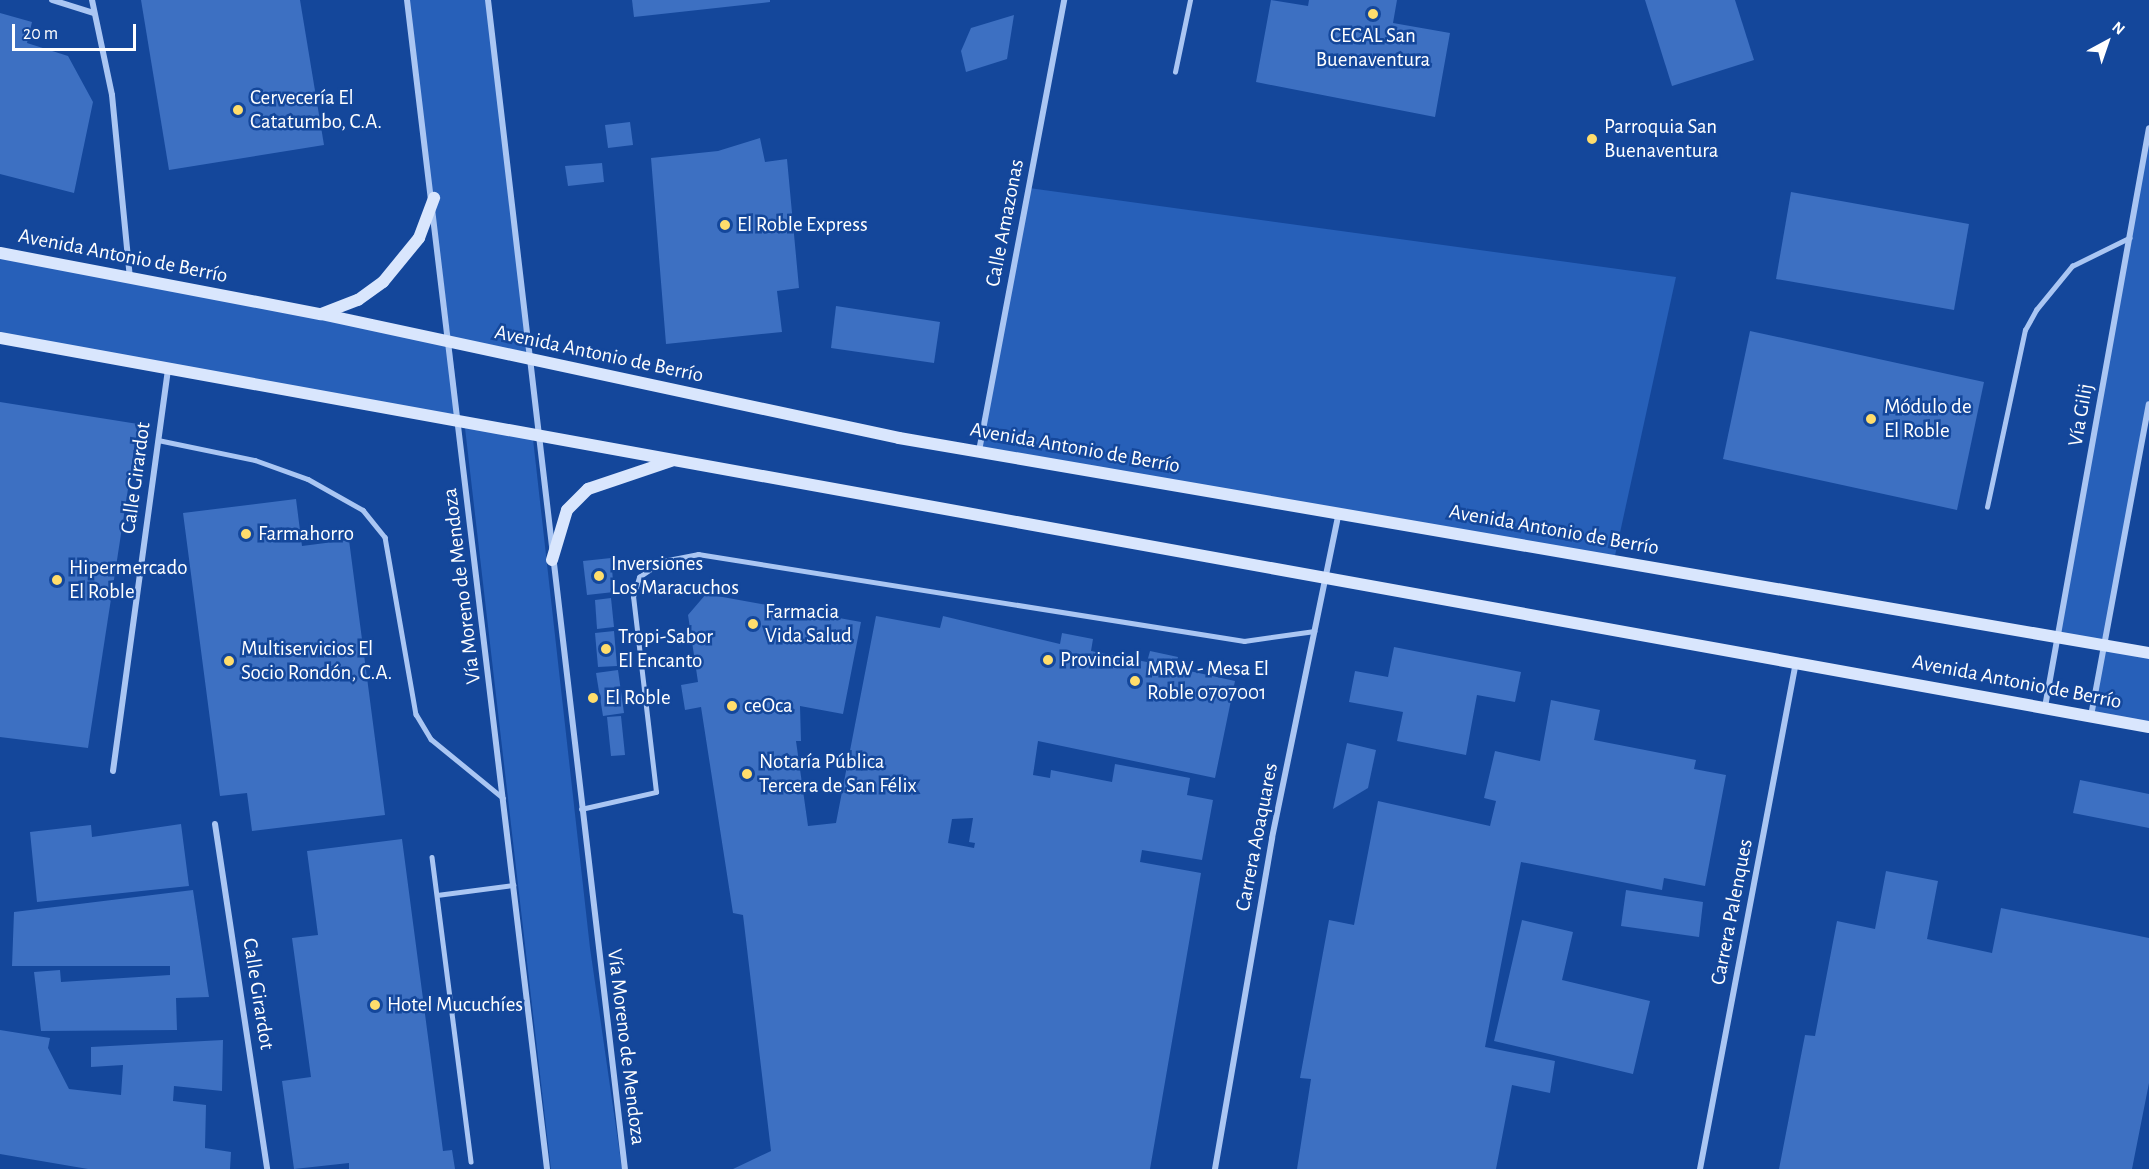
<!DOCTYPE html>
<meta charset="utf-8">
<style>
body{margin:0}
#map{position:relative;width:2149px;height:1169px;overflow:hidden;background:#14479b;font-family:"Alegreya Sans",sans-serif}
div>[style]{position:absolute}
.green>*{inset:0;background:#2760b9}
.building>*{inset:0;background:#3d70c2}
.lane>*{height:4.5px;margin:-2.25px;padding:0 2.25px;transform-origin:2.25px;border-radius:2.25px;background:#aac6f3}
.street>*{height:6px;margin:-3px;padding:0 3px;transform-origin:3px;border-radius:3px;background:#aac6f3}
.secondary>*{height:12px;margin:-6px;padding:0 6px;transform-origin:6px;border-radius:6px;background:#d9e6fd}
.dots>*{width:16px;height:16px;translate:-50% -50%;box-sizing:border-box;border:3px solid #14479b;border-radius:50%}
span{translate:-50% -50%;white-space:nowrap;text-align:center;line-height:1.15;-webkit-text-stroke:5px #14479b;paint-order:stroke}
.poi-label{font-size:21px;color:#fff}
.left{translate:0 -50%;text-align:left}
.street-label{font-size:21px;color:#fff}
.north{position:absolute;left:2077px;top:12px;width:60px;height:60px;-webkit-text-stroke:4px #14479b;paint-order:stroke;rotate:40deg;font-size:16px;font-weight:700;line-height:24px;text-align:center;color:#fff}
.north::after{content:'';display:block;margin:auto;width:21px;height:27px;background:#fff;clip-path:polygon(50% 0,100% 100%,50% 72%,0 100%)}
.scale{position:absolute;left:12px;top:24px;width:124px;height:27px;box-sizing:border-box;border:3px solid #fff;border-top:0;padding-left:8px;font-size:18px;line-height:21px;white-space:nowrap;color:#fff;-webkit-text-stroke:4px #14479b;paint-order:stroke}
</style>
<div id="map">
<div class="green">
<i style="clip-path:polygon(407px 0,488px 0,529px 359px,451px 342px,460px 421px,0 338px,0 253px,451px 342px)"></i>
<i style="clip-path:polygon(2149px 128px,2149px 404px,2105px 645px,2149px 653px,2149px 727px,2091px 716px,2105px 645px,2058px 637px)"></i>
<i style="clip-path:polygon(1029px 188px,1676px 277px,1614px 560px,979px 451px)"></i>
<i style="clip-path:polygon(465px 428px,533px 439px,590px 948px,622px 1169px,551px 1169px)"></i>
</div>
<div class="building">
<i style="clip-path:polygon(141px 0,300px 0,324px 145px,169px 170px)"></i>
<i style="clip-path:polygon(632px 0,770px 0,770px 2px,634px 17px)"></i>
<i style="clip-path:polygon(1271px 0,1308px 6px,1309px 0,1397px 0,1393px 23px,1450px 33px,1435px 117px,1256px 82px)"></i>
<i style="clip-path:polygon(1645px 0,1735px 0,1754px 60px,1672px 86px)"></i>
<i style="clip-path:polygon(0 13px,32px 22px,27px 43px,68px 56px,93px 102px,74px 193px,0 174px)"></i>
<i style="clip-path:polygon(1014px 15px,1007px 59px,966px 72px,961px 51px,971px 28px)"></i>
<i style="clip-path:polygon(630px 122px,633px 145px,608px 148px,605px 125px)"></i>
<i style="clip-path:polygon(760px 138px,765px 162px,787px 159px,799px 288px,777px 291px,782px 332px,666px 344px,651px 158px,718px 151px)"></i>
<i style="clip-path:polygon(602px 163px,604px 182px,568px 186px,565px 166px)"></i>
<i style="clip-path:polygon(1791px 192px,1969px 224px,1954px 310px,1776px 279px)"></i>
<i style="clip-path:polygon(836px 306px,940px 322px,934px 363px,831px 348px)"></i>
<i style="clip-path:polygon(1750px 331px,1984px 382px,1957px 510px,1723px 459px)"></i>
<i style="clip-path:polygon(0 402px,138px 424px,88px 748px,0 737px)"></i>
<i style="clip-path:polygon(296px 499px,302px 546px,349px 540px,385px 815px,252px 831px,247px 793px,220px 796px,183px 513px)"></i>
<i style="clip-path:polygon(611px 558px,614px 592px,587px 595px,583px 561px)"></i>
<i style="clip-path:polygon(evenodd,706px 594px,861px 622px,843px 714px,800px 706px,801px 741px,796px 741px,808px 826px,836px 823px,876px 616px,940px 628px,943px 616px,1060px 644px,1062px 633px,1093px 639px,1091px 651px,1147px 662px,1150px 651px,1178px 657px,1176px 668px,1235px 681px,1215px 778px,1038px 741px,1033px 775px,1050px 778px,1051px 770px,1112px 782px,1115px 764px,1190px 778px,1187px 795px,1213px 800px,1202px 860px,1142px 850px,1140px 862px,1201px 873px,1150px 1169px,733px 1169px,771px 1151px,743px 915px,733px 913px,701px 707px,685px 710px,681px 685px,698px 682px,688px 615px,706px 594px,973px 818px,969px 842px,975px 843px,974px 848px,948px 843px,952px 819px,973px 818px)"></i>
<i style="clip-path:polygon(611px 598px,614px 627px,597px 629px,595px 600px)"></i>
<i style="clip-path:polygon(614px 631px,617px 666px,598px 667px,595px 633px)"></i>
<i style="clip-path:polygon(1394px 647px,1521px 672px,1515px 702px,1477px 695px,1466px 755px,1397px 741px,1403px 712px,1349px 702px,1355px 671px,1388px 677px)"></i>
<i style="clip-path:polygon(618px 670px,624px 713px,603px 716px,596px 673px)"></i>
<i style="clip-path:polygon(1551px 700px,1600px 710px,1594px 740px,1696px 760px,1694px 769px,1726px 775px,1705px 886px,1664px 878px,1662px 890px,1521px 862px,1485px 1047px,1555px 1061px,1550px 1093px,1512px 1085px,1496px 1169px,1297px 1169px,1311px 1079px,1300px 1078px,1329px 920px,1354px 925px,1378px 801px,1490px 826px,1496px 801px,1484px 798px,1495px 751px,1540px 761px)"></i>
<i style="clip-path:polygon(621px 716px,625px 755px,611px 756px,607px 717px)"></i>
<i style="clip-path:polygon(1347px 743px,1376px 750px,1368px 788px,1333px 809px)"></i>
<i style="clip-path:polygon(2080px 780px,2149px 794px,2149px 828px,2073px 813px)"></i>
<i style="clip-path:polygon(181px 824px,189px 886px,37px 902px,30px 832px,91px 825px,92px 837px)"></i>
<i style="clip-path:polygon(402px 839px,443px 1151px,452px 1150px,455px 1169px,349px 1169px,349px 1163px,294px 1169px,282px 1081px,311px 1077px,292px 938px,318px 935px,307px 851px)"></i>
<i style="clip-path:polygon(1886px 871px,1938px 881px,1927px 939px,1992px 953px,2001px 908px,2149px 938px,2149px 1083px,2132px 1169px,1779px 1169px,1805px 1035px,1815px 1036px,1837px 921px,1875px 929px)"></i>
<i style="clip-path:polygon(193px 890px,209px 997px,176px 998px,177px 1030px,41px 1031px,34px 972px,60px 970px,61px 982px,170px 975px,170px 966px,12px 966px,14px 912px)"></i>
<i style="clip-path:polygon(1626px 890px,1703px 902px,1699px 937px,1621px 926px)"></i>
<i style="clip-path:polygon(1522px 920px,1573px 932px,1562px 980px,1650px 1001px,1633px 1074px,1494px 1041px)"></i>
<i style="clip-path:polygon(0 1030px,50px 1038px,48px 1048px,69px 1089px,121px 1095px,123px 1065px,91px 1067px,91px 1047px,223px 1040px,222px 1091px,174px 1086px,173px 1101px,206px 1105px,205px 1148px,231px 1152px,230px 1169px,88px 1169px,0 1154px)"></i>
</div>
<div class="lane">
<i style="left:1175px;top:72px;width:74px;rotate:-78.2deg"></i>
<i style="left:158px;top:440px;width:99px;rotate:11.7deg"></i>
<i style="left:255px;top:460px;width:56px;rotate:19.7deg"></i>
<i style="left:308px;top:479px;width:63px;rotate:29.4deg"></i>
<i style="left:363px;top:510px;width:35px;rotate:51deg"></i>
<i style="left:385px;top:537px;width:180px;rotate:80.1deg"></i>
<i style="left:416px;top:714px;width:29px;rotate:59deg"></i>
<i style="left:431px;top:739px;width:93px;rotate:39.3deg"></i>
<i style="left:1987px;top:507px;width:181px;rotate:-77.9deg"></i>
<i style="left:2025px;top:330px;width:23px;rotate:-61deg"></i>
<i style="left:2036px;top:310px;width:57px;rotate:-50.7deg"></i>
<i style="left:2072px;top:266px;width:64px;rotate:-26.2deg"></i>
<i style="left:581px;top:809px;width:77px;rotate:-12.8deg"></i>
<i style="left:656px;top:792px;width:196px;rotate:-96.7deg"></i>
<i style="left:633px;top:597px;width:21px;rotate:-73deg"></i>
<i style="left:639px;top:577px;width:29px;rotate:-34deg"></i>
<i style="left:663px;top:561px;width:36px;rotate:-11deg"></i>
<i style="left:698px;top:554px;width:553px;rotate:9.05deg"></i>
<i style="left:1244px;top:641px;width:71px;rotate:-8.1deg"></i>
<i style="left:432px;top:857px;width:307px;rotate:82.7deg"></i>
<i style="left:437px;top:895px;width:77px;rotate:-7.5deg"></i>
</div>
<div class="street">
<i style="left:52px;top:0;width:44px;rotate:17.2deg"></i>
<i style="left:92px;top:0;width:97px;rotate:78.1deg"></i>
<i style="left:112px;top:95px;width:183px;rotate:84.4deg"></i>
<i style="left:407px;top:0;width:1177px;rotate:83.17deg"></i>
<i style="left:488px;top:0;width:1177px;rotate:83.32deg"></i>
<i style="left:979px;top:451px;width:459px;rotate:-79.3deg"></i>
<i style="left:2045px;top:707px;width:588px;rotate:-79.82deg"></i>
<i style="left:2091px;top:716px;width:317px;rotate:-79.5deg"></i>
<i style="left:113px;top:771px;width:406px;rotate:-82.2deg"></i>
<i style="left:215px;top:824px;width:349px;rotate:81.4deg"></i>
<i style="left:1215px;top:1169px;width:336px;rotate:-80.2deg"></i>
<i style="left:1272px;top:838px;width:332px;rotate:-78.4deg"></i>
<i style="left:1700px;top:1169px;width:516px;rotate:-79.28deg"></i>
</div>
<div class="secondary">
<i style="left:0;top:253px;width:327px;rotate:10.8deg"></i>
<i style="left:321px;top:314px;width:591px;rotate:12.11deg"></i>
<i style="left:899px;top:438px;width:1268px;rotate:9.76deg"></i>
<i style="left:321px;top:314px;width:40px;rotate:-21deg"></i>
<i style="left:358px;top:300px;width:31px;rotate:-36deg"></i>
<i style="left:383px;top:282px;width:57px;rotate:-50.7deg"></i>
<i style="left:419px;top:238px;width:43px;rotate:-69.4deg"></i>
<i style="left:0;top:338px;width:2184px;rotate:10.26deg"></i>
<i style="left:552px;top:560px;width:52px;rotate:-73.3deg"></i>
<i style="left:567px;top:510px;width:30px;rotate:-45deg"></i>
<i style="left:588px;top:489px;width:88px;rotate:-18.6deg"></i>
</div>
<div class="dots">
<i style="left:1373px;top:14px;background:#ffdd6c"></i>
<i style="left:238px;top:110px;background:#ffdd6c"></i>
<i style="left:1592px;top:139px;background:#ffdd6c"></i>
<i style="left:725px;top:225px;background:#ffdd6c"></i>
<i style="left:1871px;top:419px;background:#ffdd6c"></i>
<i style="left:246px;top:534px;background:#ffdd6c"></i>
<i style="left:599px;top:576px;background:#ffdd6c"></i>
<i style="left:57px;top:580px;background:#ffdd6c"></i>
<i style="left:753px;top:624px;background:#ffdd6c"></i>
<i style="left:606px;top:649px;background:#ffdd6c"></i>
<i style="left:1048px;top:660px;background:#ffdd6c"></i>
<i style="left:229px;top:661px;background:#ffdd6c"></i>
<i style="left:1135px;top:681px;background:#ffdd6c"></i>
<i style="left:593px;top:698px;background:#ffdd6c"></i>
<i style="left:732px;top:706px;background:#ffdd6c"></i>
<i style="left:747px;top:774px;background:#ffdd6c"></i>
<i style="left:375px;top:1005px;background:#ffdd6c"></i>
</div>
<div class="poi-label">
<span style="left:1373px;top:48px">CECAL San<br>Buenaventura</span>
<span class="left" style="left:250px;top:110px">Cervecería El<br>Catatumbo, C.A.</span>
<span class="left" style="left:1604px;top:139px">Parroquia San<br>Buenaventura</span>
<span class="left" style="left:737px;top:225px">El Roble Express</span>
<span class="left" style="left:1884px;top:419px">Módulo de<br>El Roble</span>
<span class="left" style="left:258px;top:534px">Farmahorro</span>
<span class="left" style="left:611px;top:576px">Inversiones<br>Los Maracuchos</span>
<span class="left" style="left:69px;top:580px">Hipermercado<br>El Roble</span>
<span class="left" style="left:765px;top:624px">Farmacia<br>Vida Salud</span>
<span class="left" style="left:618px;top:649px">Tropi-Sabor<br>El Encanto</span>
<span class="left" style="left:241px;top:661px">Multiservicios El<br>Socio Rondón, C.A.</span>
<span class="left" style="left:1060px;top:660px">Provincial</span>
<span class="left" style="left:1147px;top:681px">MRW - Mesa El<br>Roble 0707001</span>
<span class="left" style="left:605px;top:698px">El Roble</span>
<span class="left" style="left:744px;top:706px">ceOca</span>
<span class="left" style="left:759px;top:774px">Notaría Pública<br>Tercera de San Félix</span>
<span class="left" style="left:387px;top:1005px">Hotel Mucuchíes</span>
</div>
<div class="street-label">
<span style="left:1005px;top:223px;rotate:-79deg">Calle Amazonas</span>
<span style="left:123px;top:256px;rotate:11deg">Avenida Antonio de Berrío</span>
<span style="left:599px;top:354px;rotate:12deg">Avenida Antonio de Berrío</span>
<span style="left:2081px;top:415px;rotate:-80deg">Vía Gilij</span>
<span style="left:1075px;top:448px;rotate:10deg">Avenida Antonio de Berrío</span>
<span style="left:136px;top:478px;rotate:-82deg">Calle Girardot</span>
<span style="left:1554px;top:530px;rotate:10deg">Avenida Antonio de Berrío</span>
<span style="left:462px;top:586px;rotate:-97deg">Vía Moreno de Mendoza</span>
<span style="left:2017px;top:682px;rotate:11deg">Avenida Antonio de Berrío</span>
<span style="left:1257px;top:837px;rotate:-79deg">Carrera Aoaquares</span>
<span style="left:1732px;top:912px;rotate:-79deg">Carrera Palenques</span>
<span style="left:258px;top:994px;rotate:81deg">Calle Girardot</span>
<span style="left:626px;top:1047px;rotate:83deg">Vía Moreno de Mendoza</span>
</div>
<div class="north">N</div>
<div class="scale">20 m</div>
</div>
